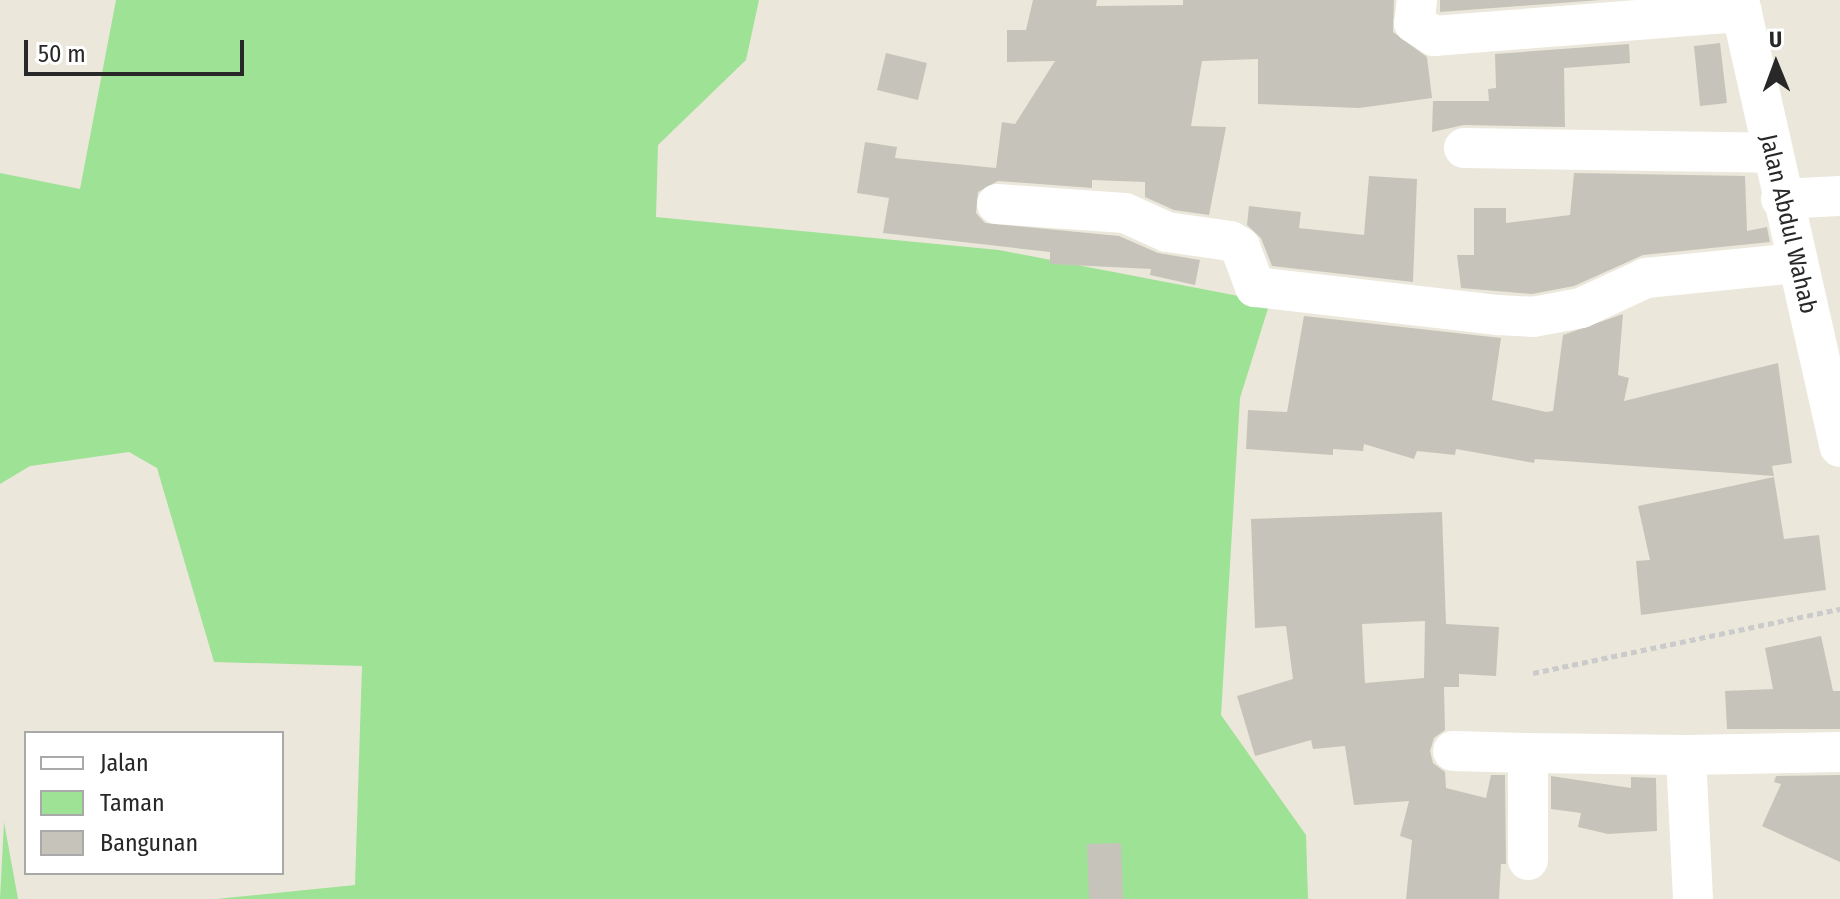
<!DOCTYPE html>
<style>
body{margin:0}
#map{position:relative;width:1840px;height:899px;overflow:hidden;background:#ebe7da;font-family:"Fira Sans Condensed",sans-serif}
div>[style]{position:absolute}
.green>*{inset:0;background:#9ee296}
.building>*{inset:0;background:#c6c4ba}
.path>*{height:5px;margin-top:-2.5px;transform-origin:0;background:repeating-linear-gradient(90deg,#cbcbcb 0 6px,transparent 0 10px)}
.minor>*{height:40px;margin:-20px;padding:0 20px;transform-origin:20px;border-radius:20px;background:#fff}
span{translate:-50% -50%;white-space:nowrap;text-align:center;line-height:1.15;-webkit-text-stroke:6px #fff;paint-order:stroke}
.street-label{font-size:24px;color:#282828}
.legend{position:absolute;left:24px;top:731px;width:260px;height:144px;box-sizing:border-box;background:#fff;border:2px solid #a9a9a9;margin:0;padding:10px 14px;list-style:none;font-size:24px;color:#282828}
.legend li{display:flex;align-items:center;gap:16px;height:40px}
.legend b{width:40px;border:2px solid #a9a9a9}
.north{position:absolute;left:1736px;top:24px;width:80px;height:80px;-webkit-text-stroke:6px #fff;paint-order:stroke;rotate:359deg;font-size:22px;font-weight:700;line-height:32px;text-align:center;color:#282828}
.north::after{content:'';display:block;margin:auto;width:28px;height:36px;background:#282828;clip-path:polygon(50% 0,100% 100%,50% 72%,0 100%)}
.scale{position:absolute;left:24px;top:40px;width:220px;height:36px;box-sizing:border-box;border:4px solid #282828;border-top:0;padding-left:10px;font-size:24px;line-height:28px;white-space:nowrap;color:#282828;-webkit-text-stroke:6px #fff;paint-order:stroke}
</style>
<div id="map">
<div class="green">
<i style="clip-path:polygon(116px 0,759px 0,746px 60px,658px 145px,656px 217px,999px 250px,1270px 302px,1240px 398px,1221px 715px,1306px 835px,1308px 899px,216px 899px,355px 885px,362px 666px,214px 662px,157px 468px,129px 452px,30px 466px,0 484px,0 173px,80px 189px)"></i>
<i style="clip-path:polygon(4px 822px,18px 899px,0 899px)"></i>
</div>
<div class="building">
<i style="clip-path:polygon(1033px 0,1097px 0,1096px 6px,1183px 5px,1183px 0,1394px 0,1393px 32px,1427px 57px,1432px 98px,1359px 108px,1258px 104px,1258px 59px,1202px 61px,1191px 126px,1226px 127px,1209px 215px,1174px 210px,1145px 197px,1145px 182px,1092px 180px,1092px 188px,998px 181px,978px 192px,976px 213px,985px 223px,1119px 236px,1158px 253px,1200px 260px,1195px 285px,1150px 275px,1151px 269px,1050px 264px,1050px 252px,883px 233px,889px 198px,857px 193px,865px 142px,897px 147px,895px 158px,996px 168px,1002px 122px,1015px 124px,1055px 61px,1007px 62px,1007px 30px,1026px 30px)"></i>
<i style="clip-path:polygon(1440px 0,1600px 0,1440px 12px)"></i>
<i style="clip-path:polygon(1720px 43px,1727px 103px,1700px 106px,1694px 46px)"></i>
<i style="clip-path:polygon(1629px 44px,1630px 63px,1564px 68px,1565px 127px,1464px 125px,1432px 132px,1433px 101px,1489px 101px,1488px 89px,1496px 88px,1495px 54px)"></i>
<i style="clip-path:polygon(886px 53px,927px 63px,918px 100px,877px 90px)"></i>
<i style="clip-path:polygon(1574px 173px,1745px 176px,1747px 231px,1767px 227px,1770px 242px,1643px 255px,1574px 286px,1532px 294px,1461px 288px,1457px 255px,1474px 255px,1474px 208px,1506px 208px,1506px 223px,1570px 215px)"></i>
<i style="clip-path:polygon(1369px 176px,1417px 179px,1413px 282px,1272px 266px,1261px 238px,1247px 225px,1249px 206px,1301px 212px,1299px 228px,1364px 235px)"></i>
<i style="clip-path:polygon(1623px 314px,1618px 375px,1629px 378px,1624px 401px,1778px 363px,1792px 463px,1772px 466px,1774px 476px,1535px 459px,1534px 463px,1456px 449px,1455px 455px,1417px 451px,1414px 459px,1364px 444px,1363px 451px,1333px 449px,1333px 455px,1246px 449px,1248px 410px,1287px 412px,1304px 316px,1501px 338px,1492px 400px,1546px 412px,1553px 411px,1563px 335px)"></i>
<i style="clip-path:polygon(1774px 477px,1784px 539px,1819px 535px,1826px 590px,1641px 615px,1636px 561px,1650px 560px,1638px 506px)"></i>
<i style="clip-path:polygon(evenodd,1442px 512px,1446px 624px,1499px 627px,1496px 676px,1459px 674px,1459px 687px,1444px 687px,1445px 730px,1434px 738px,1430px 751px,1433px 763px,1445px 772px,1446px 788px,1486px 798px,1491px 775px,1505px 775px,1506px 864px,1501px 864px,1499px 899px,1406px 899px,1412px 840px,1400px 836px,1409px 801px,1354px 805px,1345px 746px,1313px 749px,1311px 740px,1255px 756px,1237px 696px,1293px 679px,1286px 626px,1255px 628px,1251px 519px,1442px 512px,1425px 621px,1424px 678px,1365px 683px,1362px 624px,1425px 621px)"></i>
<i style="clip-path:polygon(1821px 636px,1833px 691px,1840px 691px,1840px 729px,1727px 729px,1725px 691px,1773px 689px,1765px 648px)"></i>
<i style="clip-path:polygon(1840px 775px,1840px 862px,1762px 826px,1781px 784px,1774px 782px,1776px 776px)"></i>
<i style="clip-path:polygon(1551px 776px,1631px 788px,1631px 777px,1656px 778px,1657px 831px,1608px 834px,1578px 827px,1581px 813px,1551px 809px)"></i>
<i style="clip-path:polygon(1121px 843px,1123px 899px,1089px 899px,1087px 844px)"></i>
</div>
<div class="path">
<i style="left:1533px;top:673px;width:314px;rotate:-11.8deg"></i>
</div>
<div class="minor">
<i style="left:1417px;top:0;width:23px;rotate:97deg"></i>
<i style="left:1414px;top:23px;width:24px;rotate:33deg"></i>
<i style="left:1434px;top:36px;width:309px;rotate:-4.5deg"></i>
<i style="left:1739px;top:0;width:458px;rotate:77.3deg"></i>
<i style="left:1464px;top:148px;width:308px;rotate:0.9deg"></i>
<i style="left:1781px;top:199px;width:59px;rotate:-2.9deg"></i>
<i style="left:997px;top:204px;width:128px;rotate:4deg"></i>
<i style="left:1125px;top:213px;width:46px;rotate:24.3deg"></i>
<i style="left:1167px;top:232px;width:64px;rotate:8.1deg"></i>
<i style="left:1230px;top:241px;width:12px;rotate:31deg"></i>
<i style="left:1240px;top:247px;width:43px;rotate:69.4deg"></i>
<i style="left:1255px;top:287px;width:245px;rotate:6.6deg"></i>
<i style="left:1498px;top:315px;width:35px;rotate:3deg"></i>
<i style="left:1533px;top:317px;width:49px;rotate:-10.6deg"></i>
<i style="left:1581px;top:308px;width:72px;rotate:-24.8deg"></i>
<i style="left:1646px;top:278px;width:151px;rotate:-5.7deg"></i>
<i style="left:1453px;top:751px;width:75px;rotate:1.5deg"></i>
<i style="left:1528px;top:860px;width:107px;rotate:-90deg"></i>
<i style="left:1528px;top:753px;width:158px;rotate:0.7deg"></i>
<i style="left:1693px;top:899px;width:144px;rotate:-92.8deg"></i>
<i style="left:1686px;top:755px;width:154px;rotate:-1.1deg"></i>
</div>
<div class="street-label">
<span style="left:1788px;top:224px;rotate:77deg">Jalan Abdul Wahab</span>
</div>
<ul class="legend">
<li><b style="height:10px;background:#fff"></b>Jalan</li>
<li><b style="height:22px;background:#9ee296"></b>Taman</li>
<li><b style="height:22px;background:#c6c4ba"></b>Bangunan</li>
</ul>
<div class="north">U</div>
<div class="scale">50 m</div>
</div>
